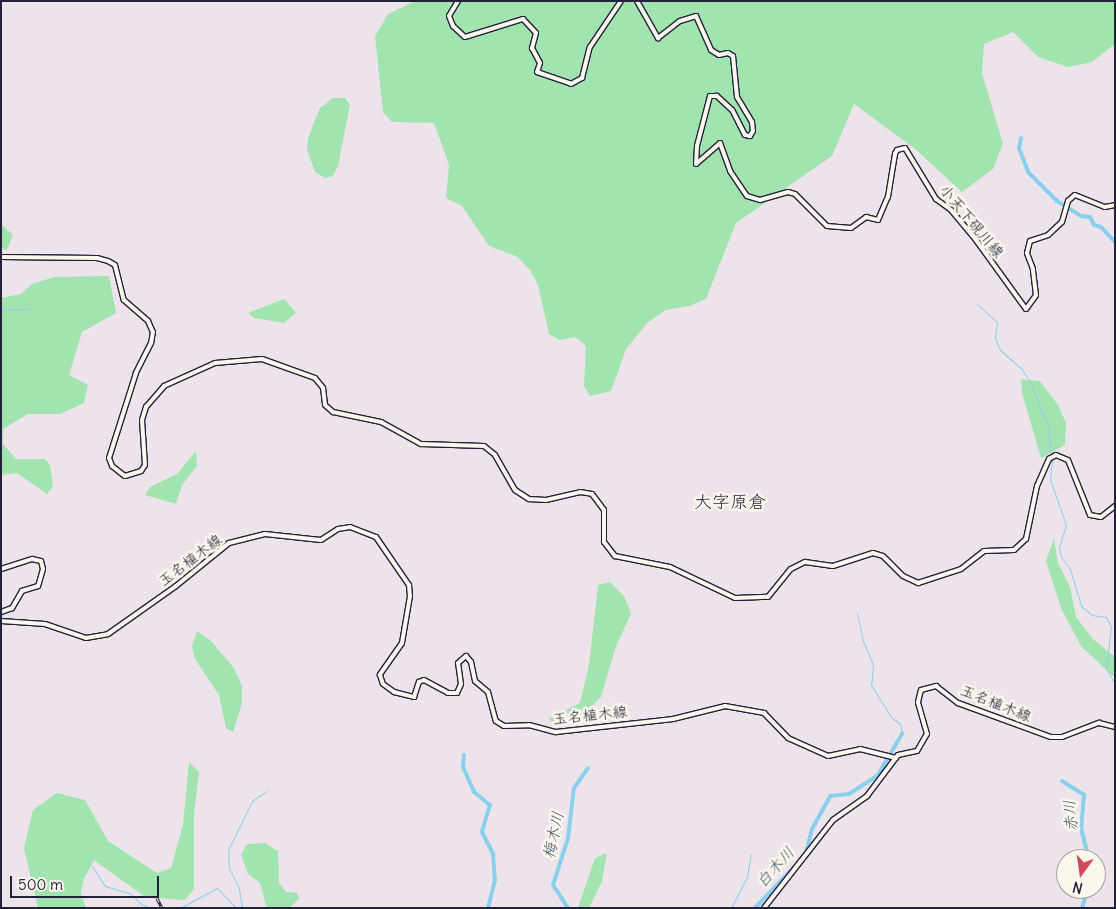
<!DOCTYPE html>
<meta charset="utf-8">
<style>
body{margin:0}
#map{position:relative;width:1116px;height:909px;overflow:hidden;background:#ede4eb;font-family:Delius,"Klee One",sans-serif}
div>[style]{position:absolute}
.green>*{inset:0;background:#a2e4af}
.stream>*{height:1px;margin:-0.5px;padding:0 0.5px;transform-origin:0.5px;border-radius:0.5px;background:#8acfec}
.river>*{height:4px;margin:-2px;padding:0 2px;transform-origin:2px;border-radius:2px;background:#8acfec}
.roads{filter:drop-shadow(1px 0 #22223b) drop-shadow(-1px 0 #22223b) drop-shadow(0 1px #22223b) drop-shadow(0 -1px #22223b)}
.secondary>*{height:4px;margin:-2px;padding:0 2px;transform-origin:2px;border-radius:2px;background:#fbf7ec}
.rail>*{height:3px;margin-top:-1.5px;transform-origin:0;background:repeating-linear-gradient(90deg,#fbf7ec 0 4px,#22223b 0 8px);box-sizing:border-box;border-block:1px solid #22223b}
span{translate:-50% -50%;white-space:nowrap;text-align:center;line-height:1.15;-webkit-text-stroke:5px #fbf7ec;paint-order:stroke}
.street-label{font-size:15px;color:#22223b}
.water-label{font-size:16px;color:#415670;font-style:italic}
.quarter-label{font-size:18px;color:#22223b}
.frame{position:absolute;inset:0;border:2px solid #22223b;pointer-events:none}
.north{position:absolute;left:1056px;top:849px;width:50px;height:50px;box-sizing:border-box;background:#fbf7ec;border:1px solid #a4a2a5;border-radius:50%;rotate:194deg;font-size:14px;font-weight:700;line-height:20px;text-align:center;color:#22223b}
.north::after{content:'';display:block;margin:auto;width:18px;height:22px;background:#d1495b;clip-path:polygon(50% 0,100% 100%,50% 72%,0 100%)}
.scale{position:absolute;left:10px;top:876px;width:149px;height:22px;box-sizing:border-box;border:2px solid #22223b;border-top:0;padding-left:6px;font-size:15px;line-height:18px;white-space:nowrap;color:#22223b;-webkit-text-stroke:4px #fbf7ec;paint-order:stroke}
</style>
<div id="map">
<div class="green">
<i style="clip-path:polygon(415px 1px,1115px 1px,1115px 44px,1092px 62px,1068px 67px,1038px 57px,1013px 32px,984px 44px,982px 73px,1003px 144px,993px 169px,962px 192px,914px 148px,854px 104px,832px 156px,736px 223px,706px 299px,689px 306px,666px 310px,647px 323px,626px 349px,611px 391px,590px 396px,584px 386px,586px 346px,575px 337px,560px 340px,549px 334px,538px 285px,530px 270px,518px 257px,489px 246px,462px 206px,446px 198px,449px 165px,434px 123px,392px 122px,383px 112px,375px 36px,388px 14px)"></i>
<i style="clip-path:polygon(333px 98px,345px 98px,350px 105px,338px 166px,333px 176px,325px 178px,315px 172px,307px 150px,308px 138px,320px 108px)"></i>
<i style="clip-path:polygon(1px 224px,13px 235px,7px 250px,1px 248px)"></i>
<i style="clip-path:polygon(109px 276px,116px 313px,82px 332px,69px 375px,88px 385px,84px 403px,60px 414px,28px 414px,3px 429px,3px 444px,16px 459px,45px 459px,50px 465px,53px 486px,47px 494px,17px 473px,1px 475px,1px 298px,21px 294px,32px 284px,54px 277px)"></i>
<i style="clip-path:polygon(284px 299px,296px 313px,284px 323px,254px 318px,248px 313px)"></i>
<i style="clip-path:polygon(1021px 379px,1040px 381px,1058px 405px,1066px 423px,1065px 445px,1041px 458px,1022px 393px)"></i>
<i style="clip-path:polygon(196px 451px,197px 466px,182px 485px,176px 504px,145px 495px,150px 487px,177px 474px)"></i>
<i style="clip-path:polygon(1054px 538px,1058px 563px,1070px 587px,1076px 617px,1093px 639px,1115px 657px,1115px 678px,1081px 646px,1061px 608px,1046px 561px)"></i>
<i style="clip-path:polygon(610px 582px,624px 596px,631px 614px,616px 646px,601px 697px,576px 721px,564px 724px,552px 722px,549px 719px,580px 703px,589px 665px,598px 585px)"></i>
<i style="clip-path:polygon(197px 631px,210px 640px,234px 668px,242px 686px,242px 703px,233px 732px,226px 728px,219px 695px,195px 659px,192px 646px)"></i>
<i style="clip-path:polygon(189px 762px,199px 772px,194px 815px,194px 889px,185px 900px,145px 897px,94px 860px,83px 881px,81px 893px,86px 908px,38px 908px,24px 848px,33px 810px,57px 793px,85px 800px,108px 841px,157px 873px,171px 868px,183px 825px)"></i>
<i style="clip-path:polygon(265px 843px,278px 851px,279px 883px,286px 892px,297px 893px,299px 899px,289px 908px,269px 908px,266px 905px,260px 883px,248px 874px,241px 855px,247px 844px)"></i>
<i style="clip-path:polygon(607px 853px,602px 881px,589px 908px,578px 908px,595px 858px)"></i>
</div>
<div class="stream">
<i style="left:977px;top:304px;width:27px;rotate:42deg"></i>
<i style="left:997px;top:322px;width:16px;rotate:97deg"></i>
<i style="left:995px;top:338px;width:13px;rotate:67deg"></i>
<i style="left:1000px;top:350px;width:28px;rotate:41deg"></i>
<i style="left:1021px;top:368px;width:17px;rotate:57deg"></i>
<i style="left:1030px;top:382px;width:48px;rotate:68.2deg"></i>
<i style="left:1048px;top:427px;width:29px;rotate:84deg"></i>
<i style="left:1px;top:310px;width:28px;rotate:-2deg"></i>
<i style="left:1052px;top:460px;width:19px;rotate:96deg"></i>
<i style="left:1050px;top:479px;width:49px;rotate:70.8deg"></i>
<i style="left:1066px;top:525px;width:24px;rotate:107deg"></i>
<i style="left:1059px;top:548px;width:9px;rotate:77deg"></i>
<i style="left:1061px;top:557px;width:15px;rotate:53deg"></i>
<i style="left:1070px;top:569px;width:39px;rotate:73deg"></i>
<i style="left:1081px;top:606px;width:14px;rotate:39deg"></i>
<i style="left:1092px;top:615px;width:14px;rotate:8deg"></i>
<i style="left:1106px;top:617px;width:11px;rotate:63deg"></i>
<i style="left:1111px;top:627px;width:41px;rotate:97deg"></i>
<i style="left:1106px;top:668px;width:18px;rotate:61deg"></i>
<i style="left:857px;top:613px;width:29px;rotate:78deg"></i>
<i style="left:863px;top:641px;width:25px;rotate:67deg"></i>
<i style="left:873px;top:664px;width:21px;rotate:95deg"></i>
<i style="left:871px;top:685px;width:39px;rotate:58deg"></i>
<i style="left:892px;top:718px;width:10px;rotate:37deg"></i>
<i style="left:900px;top:724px;width:10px;rotate:79deg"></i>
<i style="left:92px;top:866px;width:24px;rotate:57deg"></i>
<i style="left:105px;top:886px;width:26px;rotate:16deg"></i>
<i style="left:130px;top:893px;width:16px;rotate:45deg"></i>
<i style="left:141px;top:904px;width:11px;rotate:22deg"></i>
<i style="left:180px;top:908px;width:42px;rotate:-28.4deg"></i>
<i style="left:217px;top:888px;width:28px;rotate:46deg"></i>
<i style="left:242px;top:908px;width:20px;rotate:-99deg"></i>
<i style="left:239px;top:888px;width:22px;rotate:-117deg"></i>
<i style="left:229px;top:868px;width:18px;rotate:-93deg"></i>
<i style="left:228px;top:850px;width:55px;rotate:-63.9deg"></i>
<i style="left:252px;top:801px;width:18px;rotate:-34deg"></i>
<i style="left:731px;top:908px;width:36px;rotate:-63deg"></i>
<i style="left:747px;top:876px;width:22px;rotate:-80deg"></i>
</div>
<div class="river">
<i style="left:1021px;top:138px;width:10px;rotate:101deg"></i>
<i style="left:1019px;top:148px;width:26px;rotate:69deg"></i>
<i style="left:1028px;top:172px;width:41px;rotate:45deg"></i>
<i style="left:1057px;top:201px;width:28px;rotate:32deg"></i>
<i style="left:1081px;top:216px;width:9px;rotate:6deg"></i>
<i style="left:1090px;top:217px;width:9px;rotate:63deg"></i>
<i style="left:1094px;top:225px;width:7px;rotate:16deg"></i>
<i style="left:1101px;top:227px;width:21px;rotate:47deg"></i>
<i style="left:464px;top:755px;width:12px;rotate:95deg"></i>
<i style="left:463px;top:767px;width:27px;rotate:66deg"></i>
<i style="left:474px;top:792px;width:21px;rotate:39deg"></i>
<i style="left:490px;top:805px;width:28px;rotate:107deg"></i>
<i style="left:482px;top:832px;width:25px;rotate:63deg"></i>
<i style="left:493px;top:854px;width:26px;rotate:86deg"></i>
<i style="left:495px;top:880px;width:29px;rotate:104deg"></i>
<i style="left:1062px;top:781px;width:26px;rotate:32deg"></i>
<i style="left:1084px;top:795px;width:33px;rotate:95deg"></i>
<i style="left:1081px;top:828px;width:32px;rotate:76deg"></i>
<i style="left:806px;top:853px;width:25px;rotate:-76deg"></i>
<i style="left:812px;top:829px;width:38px;rotate:-61deg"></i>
<i style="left:830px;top:796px;width:19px;rotate:-6deg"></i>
<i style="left:849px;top:794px;width:35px;rotate:-33deg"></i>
<i style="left:878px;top:775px;width:48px;rotate:-59.7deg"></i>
<i style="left:568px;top:908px;width:27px;rotate:-123deg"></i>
<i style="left:553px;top:885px;width:49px;rotate:-72.3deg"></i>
<i style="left:568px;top:838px;width:50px;rotate:-83.2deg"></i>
<i style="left:574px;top:788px;width:24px;rotate:-55deg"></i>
<i style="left:755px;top:908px;width:61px;rotate:-46.3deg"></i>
<i style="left:1082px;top:908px;width:20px;rotate:-72deg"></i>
</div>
<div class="roads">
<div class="secondary">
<i style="left:458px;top:1px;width:17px;rotate:121deg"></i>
<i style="left:449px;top:16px;width:11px;rotate:68deg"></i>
<i style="left:453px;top:26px;width:16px;rotate:43deg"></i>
<i style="left:465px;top:37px;width:61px;rotate:-17.2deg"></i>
<i style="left:523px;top:19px;width:19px;rotate:47deg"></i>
<i style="left:536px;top:33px;width:16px;rotate:105deg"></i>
<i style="left:532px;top:48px;width:17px;rotate:62deg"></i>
<i style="left:540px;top:63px;width:9px;rotate:108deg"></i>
<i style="left:537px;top:72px;width:36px;rotate:19deg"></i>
<i style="left:571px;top:84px;width:13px;rotate:-29deg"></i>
<i style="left:582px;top:78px;width:32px;rotate:-76deg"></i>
<i style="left:590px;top:47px;width:55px;rotate:-56deg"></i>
<i style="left:637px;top:1px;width:43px;rotate:60.4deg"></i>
<i style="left:658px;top:38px;width:28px;rotate:-38deg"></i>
<i style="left:680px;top:21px;width:17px;rotate:-17deg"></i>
<i style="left:696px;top:16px;width:37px;rotate:66deg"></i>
<i style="left:711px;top:50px;width:9px;rotate:32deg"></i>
<i style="left:719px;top:55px;width:9px;rotate:-13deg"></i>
<i style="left:728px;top:53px;width:6px;rotate:31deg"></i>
<i style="left:733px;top:56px;width:41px;rotate:84.4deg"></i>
<i style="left:737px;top:97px;width:29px;rotate:59deg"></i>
<i style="left:752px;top:122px;width:9px;rotate:84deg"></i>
<i style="left:753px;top:131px;width:6px;rotate:121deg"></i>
<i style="left:750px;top:136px;width:5px;rotate:-169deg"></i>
<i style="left:745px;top:135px;width:28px;rotate:-117deg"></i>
<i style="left:732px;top:110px;width:21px;rotate:-137deg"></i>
<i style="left:717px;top:96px;width:7px;rotate:180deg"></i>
<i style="left:710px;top:96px;width:52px;rotate:104.6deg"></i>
<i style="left:697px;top:146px;width:18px;rotate:93deg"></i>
<i style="left:696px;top:164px;width:32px;rotate:-41deg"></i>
<i style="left:720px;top:143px;width:30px;rotate:70deg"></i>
<i style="left:730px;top:171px;width:30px;rotate:56deg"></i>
<i style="left:747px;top:196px;width:14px;rotate:17deg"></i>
<i style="left:760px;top:200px;width:29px;rotate:-16deg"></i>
<i style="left:788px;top:192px;width:7px;rotate:16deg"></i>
<i style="left:795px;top:194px;width:45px;rotate:45deg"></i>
<i style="left:827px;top:226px;width:24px;rotate:5deg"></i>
<i style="left:851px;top:228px;width:19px;rotate:-36deg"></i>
<i style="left:866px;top:217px;width:12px;rotate:14deg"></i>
<i style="left:878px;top:220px;width:25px;rotate:-67deg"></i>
<i style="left:888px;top:197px;width:44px;rotate:-80.8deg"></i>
<i style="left:895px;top:154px;width:4px;rotate:-63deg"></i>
<i style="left:897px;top:150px;width:8px;rotate:-14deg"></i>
<i style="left:905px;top:148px;width:60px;rotate:58.7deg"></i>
<i style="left:936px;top:199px;width:19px;rotate:36deg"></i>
<i style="left:951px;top:210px;width:39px;rotate:50deg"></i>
<i style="left:976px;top:240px;width:85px;rotate:54.1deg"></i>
<i style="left:1026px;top:309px;width:17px;rotate:-54deg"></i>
<i style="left:1036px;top:295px;width:26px;rotate:-97deg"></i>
<i style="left:1033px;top:269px;width:17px;rotate:-111deg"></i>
<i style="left:1027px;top:253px;width:12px;rotate:-76deg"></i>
<i style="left:1030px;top:241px;width:19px;rotate:-18deg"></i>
<i style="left:1048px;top:235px;width:19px;rotate:-43deg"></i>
<i style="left:1062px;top:222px;width:22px;rotate:-74deg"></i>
<i style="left:1068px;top:201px;width:9px;rotate:-41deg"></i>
<i style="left:1075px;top:195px;width:32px;rotate:22deg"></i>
<i style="left:1105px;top:207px;width:10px;rotate:-11deg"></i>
<i style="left:1px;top:257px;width:96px;rotate:0.6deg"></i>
<i style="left:97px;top:258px;width:11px;rotate:15deg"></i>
<i style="left:108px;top:261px;width:8px;rotate:30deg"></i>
<i style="left:115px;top:265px;width:36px;rotate:76deg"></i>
<i style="left:124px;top:300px;width:32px;rotate:41deg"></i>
<i style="left:148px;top:321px;width:12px;rotate:66deg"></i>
<i style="left:153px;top:332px;width:11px;rotate:100deg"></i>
<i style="left:151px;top:343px;width:34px;rotate:117deg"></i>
<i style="left:136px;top:373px;width:89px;rotate:107.6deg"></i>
<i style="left:109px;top:458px;width:9px;rotate:69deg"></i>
<i style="left:112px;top:466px;width:16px;rotate:38deg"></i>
<i style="left:125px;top:476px;width:17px;rotate:-17deg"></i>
<i style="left:141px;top:471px;width:7px;rotate:-56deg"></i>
<i style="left:145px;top:465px;width:45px;rotate:-93.8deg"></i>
<i style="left:142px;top:420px;width:14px;rotate:-73deg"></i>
<i style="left:146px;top:407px;width:28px;rotate:-49deg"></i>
<i style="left:164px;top:386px;width:56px;rotate:-24.3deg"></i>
<i style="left:215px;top:363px;width:47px;rotate:-4.9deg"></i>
<i style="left:262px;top:359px;width:56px;rotate:19.7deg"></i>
<i style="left:315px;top:378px;width:13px;rotate:51deg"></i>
<i style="left:323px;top:388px;width:17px;rotate:83deg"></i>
<i style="left:325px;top:405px;width:11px;rotate:41deg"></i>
<i style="left:333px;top:412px;width:49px;rotate:11.8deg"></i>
<i style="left:381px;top:422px;width:46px;rotate:28.8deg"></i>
<i style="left:421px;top:444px;width:63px;rotate:1.8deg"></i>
<i style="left:484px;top:446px;width:14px;rotate:39deg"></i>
<i style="left:495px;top:455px;width:40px;rotate:60.3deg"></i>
<i style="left:515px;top:490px;width:17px;rotate:33deg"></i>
<i style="left:529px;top:499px;width:17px;rotate:3deg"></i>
<i style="left:546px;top:500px;width:35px;rotate:-13deg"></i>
<i style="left:580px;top:492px;width:12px;rotate:9deg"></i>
<i style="left:592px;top:494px;width:20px;rotate:53deg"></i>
<i style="left:604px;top:510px;width:32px;rotate:90deg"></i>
<i style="left:604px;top:542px;width:18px;rotate:52deg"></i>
<i style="left:615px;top:556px;width:56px;rotate:11.3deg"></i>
<i style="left:670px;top:567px;width:72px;rotate:25.5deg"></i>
<i style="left:735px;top:598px;width:33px;rotate:-2deg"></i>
<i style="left:768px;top:597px;width:36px;rotate:-51deg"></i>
<i style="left:791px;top:569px;width:16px;rotate:-27deg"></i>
<i style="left:805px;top:562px;width:28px;rotate:8deg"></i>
<i style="left:833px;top:566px;width:42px;rotate:-18deg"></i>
<i style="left:873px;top:553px;width:10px;rotate:17deg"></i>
<i style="left:883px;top:556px;width:28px;rotate:45deg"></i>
<i style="left:903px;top:576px;width:17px;rotate:25deg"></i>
<i style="left:918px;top:583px;width:45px;rotate:-18deg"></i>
<i style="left:961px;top:569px;width:29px;rotate:-38deg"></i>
<i style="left:984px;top:551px;width:30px;rotate:-2deg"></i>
<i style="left:1014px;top:550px;width:16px;rotate:-43deg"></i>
<i style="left:1026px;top:539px;width:54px;rotate:-78.3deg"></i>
<i style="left:1037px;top:486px;width:30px;rotate:-66deg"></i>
<i style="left:1049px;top:459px;width:8px;rotate:-30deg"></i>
<i style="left:1056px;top:455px;width:13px;rotate:23deg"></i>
<i style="left:1068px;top:460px;width:59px;rotate:68.2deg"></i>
<i style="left:1090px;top:515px;width:11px;rotate:10deg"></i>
<i style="left:1101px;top:517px;width:18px;rotate:-38deg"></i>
<i style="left:1px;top:569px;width:33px;rotate:-18deg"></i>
<i style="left:32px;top:559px;width:9px;rotate:13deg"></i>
<i style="left:41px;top:561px;width:8px;rotate:76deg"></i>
<i style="left:43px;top:569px;width:18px;rotate:106deg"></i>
<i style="left:38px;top:586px;width:17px;rotate:163deg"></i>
<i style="left:22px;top:591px;width:20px;rotate:120deg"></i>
<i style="left:12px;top:608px;width:12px;rotate:160deg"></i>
<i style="left:1px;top:621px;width:44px;rotate:3.9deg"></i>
<i style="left:45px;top:624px;width:43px;rotate:18.9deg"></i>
<i style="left:86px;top:638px;width:22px;rotate:-10deg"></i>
<i style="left:108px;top:634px;width:83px;rotate:-35.2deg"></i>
<i style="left:176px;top:586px;width:68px;rotate:-39.1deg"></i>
<i style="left:229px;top:543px;width:37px;rotate:-14deg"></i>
<i style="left:265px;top:534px;width:56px;rotate:6.1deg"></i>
<i style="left:321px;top:540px;width:20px;rotate:-33deg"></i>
<i style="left:338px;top:529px;width:12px;rotate:-9deg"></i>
<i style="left:350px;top:527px;width:28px;rotate:21deg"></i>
<i style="left:376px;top:537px;width:58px;rotate:55.5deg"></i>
<i style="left:409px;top:585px;width:11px;rotate:85deg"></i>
<i style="left:410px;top:596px;width:48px;rotate:99.7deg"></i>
<i style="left:402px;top:643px;width:39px;rotate:125deg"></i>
<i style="left:380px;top:675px;width:9px;rotate:72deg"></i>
<i style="left:383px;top:684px;width:14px;rotate:36deg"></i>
<i style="left:394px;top:692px;width:21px;rotate:14deg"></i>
<i style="left:414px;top:697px;width:16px;rotate:-72deg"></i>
<i style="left:419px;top:682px;width:5px;rotate:-22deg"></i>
<i style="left:424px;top:680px;width:27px;rotate:28deg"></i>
<i style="left:448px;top:693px;width:9px"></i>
<i style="left:457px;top:693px;width:10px;rotate:-66deg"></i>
<i style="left:461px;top:684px;width:21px;rotate:-98deg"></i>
<i style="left:458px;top:663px;width:11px;rotate:-41deg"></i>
<i style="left:466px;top:656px;width:8px;rotate:50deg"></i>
<i style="left:471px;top:662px;width:19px;rotate:78deg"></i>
<i style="left:475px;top:681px;width:17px;rotate:40deg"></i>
<i style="left:488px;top:692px;width:30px;rotate:75deg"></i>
<i style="left:496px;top:721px;width:9px;rotate:32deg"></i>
<i style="left:504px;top:726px;width:25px;rotate:-2deg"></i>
<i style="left:529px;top:725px;width:28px;rotate:15deg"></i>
<i style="left:556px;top:732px;width:118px;rotate:-6.3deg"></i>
<i style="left:673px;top:719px;width:54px;rotate:-14deg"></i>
<i style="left:725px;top:706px;width:40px;rotate:10deg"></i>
<i style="left:764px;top:713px;width:35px;rotate:46deg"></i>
<i style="left:788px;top:738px;width:44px;rotate:24.2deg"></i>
<i style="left:828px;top:756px;width:33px;rotate:-12deg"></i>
<i style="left:860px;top:749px;width:37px;rotate:14deg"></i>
<i style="left:764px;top:908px;width:112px;rotate:-51.9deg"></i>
<i style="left:833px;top:820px;width:42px;rotate:-35.2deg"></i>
<i style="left:867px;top:796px;width:51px;rotate:-52.9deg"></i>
<i style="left:898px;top:755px;width:19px;rotate:-12deg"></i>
<i style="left:917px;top:751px;width:20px;rotate:-60deg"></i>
<i style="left:927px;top:734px;width:33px;rotate:-106deg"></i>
<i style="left:918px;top:702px;width:12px;rotate:-76deg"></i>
<i style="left:921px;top:690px;width:16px;rotate:-15deg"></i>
<i style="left:936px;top:686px;width:28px;rotate:38deg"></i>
<i style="left:958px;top:703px;width:99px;rotate:20.1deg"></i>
<i style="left:1051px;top:737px;width:11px"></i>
<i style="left:1062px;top:737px;width:40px;rotate:-21deg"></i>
<i style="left:1099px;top:723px;width:16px;rotate:14deg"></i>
</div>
</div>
<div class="rail">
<i style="left:157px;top:898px;width:11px;rotate:63deg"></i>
</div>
<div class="street-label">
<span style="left:972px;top:221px;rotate:50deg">小天下硯川線</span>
<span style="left:190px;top:560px;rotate:-37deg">玉名植木線</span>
<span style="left:996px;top:703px;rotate:22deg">玉名植木線</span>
<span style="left:590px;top:715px;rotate:-6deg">玉名植木線</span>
</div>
<div class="water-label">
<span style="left:1070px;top:816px;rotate:-94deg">赤川</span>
<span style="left:553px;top:835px;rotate:-78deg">梅木川</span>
<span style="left:775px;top:867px;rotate:-48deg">白木川</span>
</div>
<div class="quarter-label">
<span style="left:730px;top:502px">大字原倉</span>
</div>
<div class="frame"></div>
<div class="north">N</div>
<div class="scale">500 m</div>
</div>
